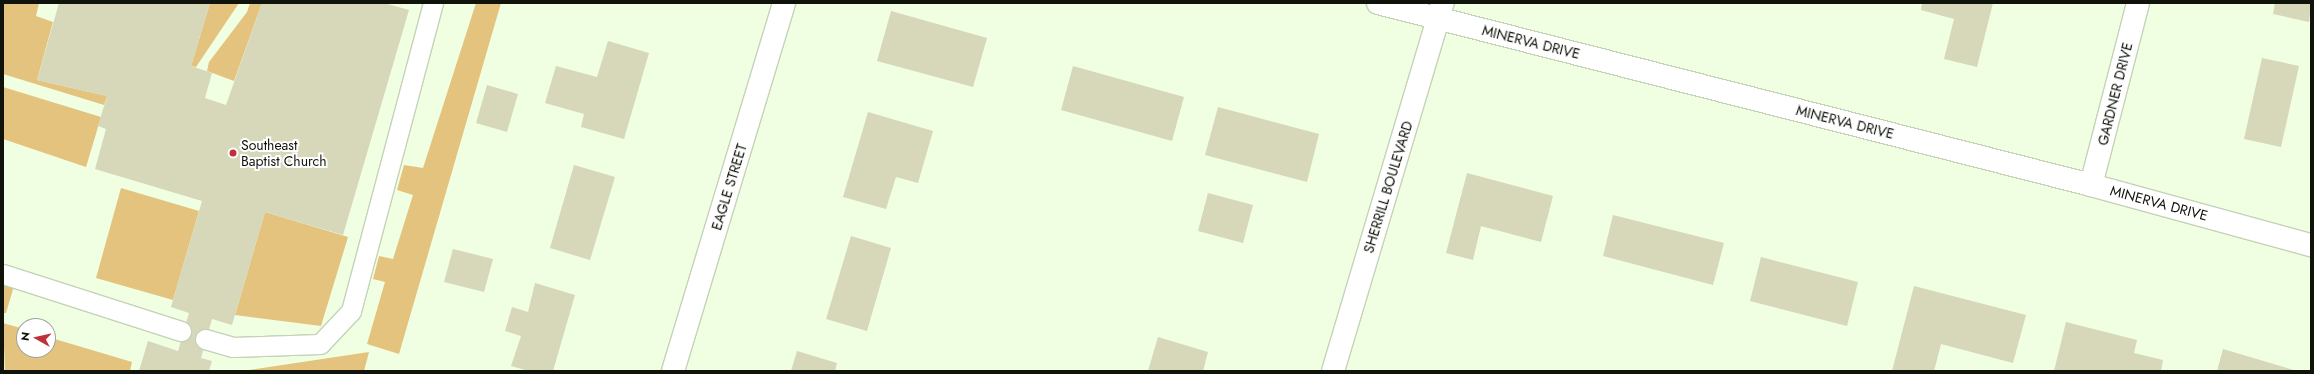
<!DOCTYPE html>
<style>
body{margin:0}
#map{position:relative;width:2314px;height:374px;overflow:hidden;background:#f0fee2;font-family:Jost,sans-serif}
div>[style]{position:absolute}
.green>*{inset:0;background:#e3c37d}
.building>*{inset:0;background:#d7d7ba}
.roads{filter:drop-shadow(1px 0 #c5d2b7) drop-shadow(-1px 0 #c5d2b7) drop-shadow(0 1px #c5d2b7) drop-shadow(0 -1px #c5d2b7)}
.service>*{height:19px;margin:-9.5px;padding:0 9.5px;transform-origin:9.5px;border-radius:9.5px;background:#fff}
.minor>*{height:22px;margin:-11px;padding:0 11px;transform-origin:11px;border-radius:11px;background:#fff}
.tertiary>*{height:22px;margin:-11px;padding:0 11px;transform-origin:11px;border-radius:11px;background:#fff}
.dots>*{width:11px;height:11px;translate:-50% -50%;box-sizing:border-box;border:2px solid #fff;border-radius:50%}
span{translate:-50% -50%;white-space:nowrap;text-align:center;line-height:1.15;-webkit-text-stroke:4px #fff;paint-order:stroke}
.street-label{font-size:14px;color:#0f130a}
.poi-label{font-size:14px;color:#0f130a}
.left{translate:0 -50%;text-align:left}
.frame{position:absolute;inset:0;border:4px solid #0f130a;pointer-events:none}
.north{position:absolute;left:16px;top:318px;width:40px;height:40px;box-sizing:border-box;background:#fff;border:1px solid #9fa19d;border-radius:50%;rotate:278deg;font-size:11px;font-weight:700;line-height:16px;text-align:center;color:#0f130a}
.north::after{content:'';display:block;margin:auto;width:14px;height:18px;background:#c0303a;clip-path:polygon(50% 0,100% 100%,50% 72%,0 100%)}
</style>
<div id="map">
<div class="green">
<i style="clip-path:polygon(3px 3px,39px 3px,36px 16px,53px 22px,37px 80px,107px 96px,104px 105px,3px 74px)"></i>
<i style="clip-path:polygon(210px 3px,239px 3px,196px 67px,191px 66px)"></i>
<i style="clip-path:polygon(250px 3px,262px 3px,234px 81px,207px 71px,209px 62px,247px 12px)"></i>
<i style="clip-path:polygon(476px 3px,501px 3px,399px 354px,367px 344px,385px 282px,373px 279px,379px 256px,393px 259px,413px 195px,397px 190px,404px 165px,423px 168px)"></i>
<i style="clip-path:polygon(3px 87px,101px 117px,86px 167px,3px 139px)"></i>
<i style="clip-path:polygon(121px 188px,199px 211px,173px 300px,96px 278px)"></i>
<i style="clip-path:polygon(265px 212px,348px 237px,321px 326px,235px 315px)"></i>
<i style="clip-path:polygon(3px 280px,14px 286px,6px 313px,3px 313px)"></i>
<i style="clip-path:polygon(3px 323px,24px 329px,24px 350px,48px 350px,48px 337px,132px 362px,130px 371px,5px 371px)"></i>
<i style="clip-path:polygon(369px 352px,364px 371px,243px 371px)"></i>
</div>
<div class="building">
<i style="clip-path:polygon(59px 3px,210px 3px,191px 66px,212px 73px,205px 98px,226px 105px,262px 3px,384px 3px,409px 10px,343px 235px,265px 212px,232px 325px,212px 319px,201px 358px,212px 361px,209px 371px,139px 371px,148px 341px,178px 351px,189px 313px,171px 307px,202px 201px,95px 169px,106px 129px,98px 126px,107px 96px,37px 80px)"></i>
<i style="clip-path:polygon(1922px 3px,1993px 3px,1977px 67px,1944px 59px,1954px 19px,1921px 10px)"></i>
<i style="clip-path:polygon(2275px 3px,2311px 3px,2309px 22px,2273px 14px)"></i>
<i style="clip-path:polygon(891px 11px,987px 38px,973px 87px,877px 61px)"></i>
<i style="clip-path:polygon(608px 41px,649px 53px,624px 139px,581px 127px,584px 114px,545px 103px,556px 66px,597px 77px)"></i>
<i style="clip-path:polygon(2262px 58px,2299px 66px,2281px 147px,2244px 139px)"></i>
<i style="clip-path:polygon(1073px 66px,1184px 97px,1172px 141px,1061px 110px)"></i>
<i style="clip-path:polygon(487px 85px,518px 94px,507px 132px,476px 123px)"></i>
<i style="clip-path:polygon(1218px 107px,1319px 134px,1307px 182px,1205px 155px)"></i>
<i style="clip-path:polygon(868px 112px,933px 131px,918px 183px,896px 177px,886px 209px,843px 197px)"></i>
<i style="clip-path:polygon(574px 165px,615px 177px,590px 260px,550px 248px)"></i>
<i style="clip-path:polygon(1467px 173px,1553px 196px,1541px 242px,1481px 226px,1473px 260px,1446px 253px)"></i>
<i style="clip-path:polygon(1208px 193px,1253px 205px,1243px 243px,1198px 231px)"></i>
<i style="clip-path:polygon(1613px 215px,1724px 243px,1713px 285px,1603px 256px)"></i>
<i style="clip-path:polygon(851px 236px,891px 248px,867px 331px,826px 319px)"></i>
<i style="clip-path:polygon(453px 249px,493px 259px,484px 292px,444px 282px)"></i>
<i style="clip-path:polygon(1761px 257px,1858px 282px,1847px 326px,1750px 301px)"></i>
<i style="clip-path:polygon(535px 283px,575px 295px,553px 371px,529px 371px,511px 366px,521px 336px,505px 331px,512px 307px,528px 312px)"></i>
<i style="clip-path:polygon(1914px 286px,2026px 315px,2013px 363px,1941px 344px,1934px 371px,1892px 371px)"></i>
<i style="clip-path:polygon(2066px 322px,2137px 340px,2134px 353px,2163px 360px,2161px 371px,2054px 371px)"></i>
<i style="clip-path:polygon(1158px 337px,1208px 352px,1203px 371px,1148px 371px)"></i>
<i style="clip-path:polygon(2223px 349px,2297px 371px,2217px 371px)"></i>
<i style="clip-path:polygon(797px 351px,837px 363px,835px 371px,791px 371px)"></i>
</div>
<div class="roads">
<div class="service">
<i style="left:3px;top:274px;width:187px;rotate:17.8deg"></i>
<i style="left:205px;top:339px;width:29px;rotate:16deg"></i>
<i style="left:233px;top:347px;width:87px;rotate:-2deg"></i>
<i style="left:320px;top:344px;width:45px;rotate:-46.8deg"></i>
<i style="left:351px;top:311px;width:319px;rotate:-75.1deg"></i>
</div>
<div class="minor">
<i style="left:2091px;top:185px;width:188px;rotate:-75.5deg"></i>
<i style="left:673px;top:371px;width:384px;rotate:-73.2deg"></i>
<i style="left:1333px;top:371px;width:384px;rotate:-73.4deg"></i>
</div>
<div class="tertiary">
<i style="left:1378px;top:3px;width:736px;rotate:14.32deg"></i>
<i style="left:2091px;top:185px;width:228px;rotate:15.3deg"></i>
</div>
</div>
<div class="dots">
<i style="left:233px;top:153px;background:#c0303a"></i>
</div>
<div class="street-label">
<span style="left:1531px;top:42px;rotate:14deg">MINERVA DRIVE</span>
<span style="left:2115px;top:94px;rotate:-76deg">GARDNER DRIVE</span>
<span style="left:1845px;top:122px;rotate:14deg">MINERVA DRIVE</span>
<span style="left:729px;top:187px;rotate:-73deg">EAGLE STREET</span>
<span style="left:1388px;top:187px;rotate:-73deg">SHERRILL BOULEVARD</span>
<span style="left:2159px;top:203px;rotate:15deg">MINERVA DRIVE</span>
</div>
<div class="poi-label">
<span class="left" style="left:241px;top:153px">Southeast<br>Baptist Church</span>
</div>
<div class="frame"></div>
<div class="north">N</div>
</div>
